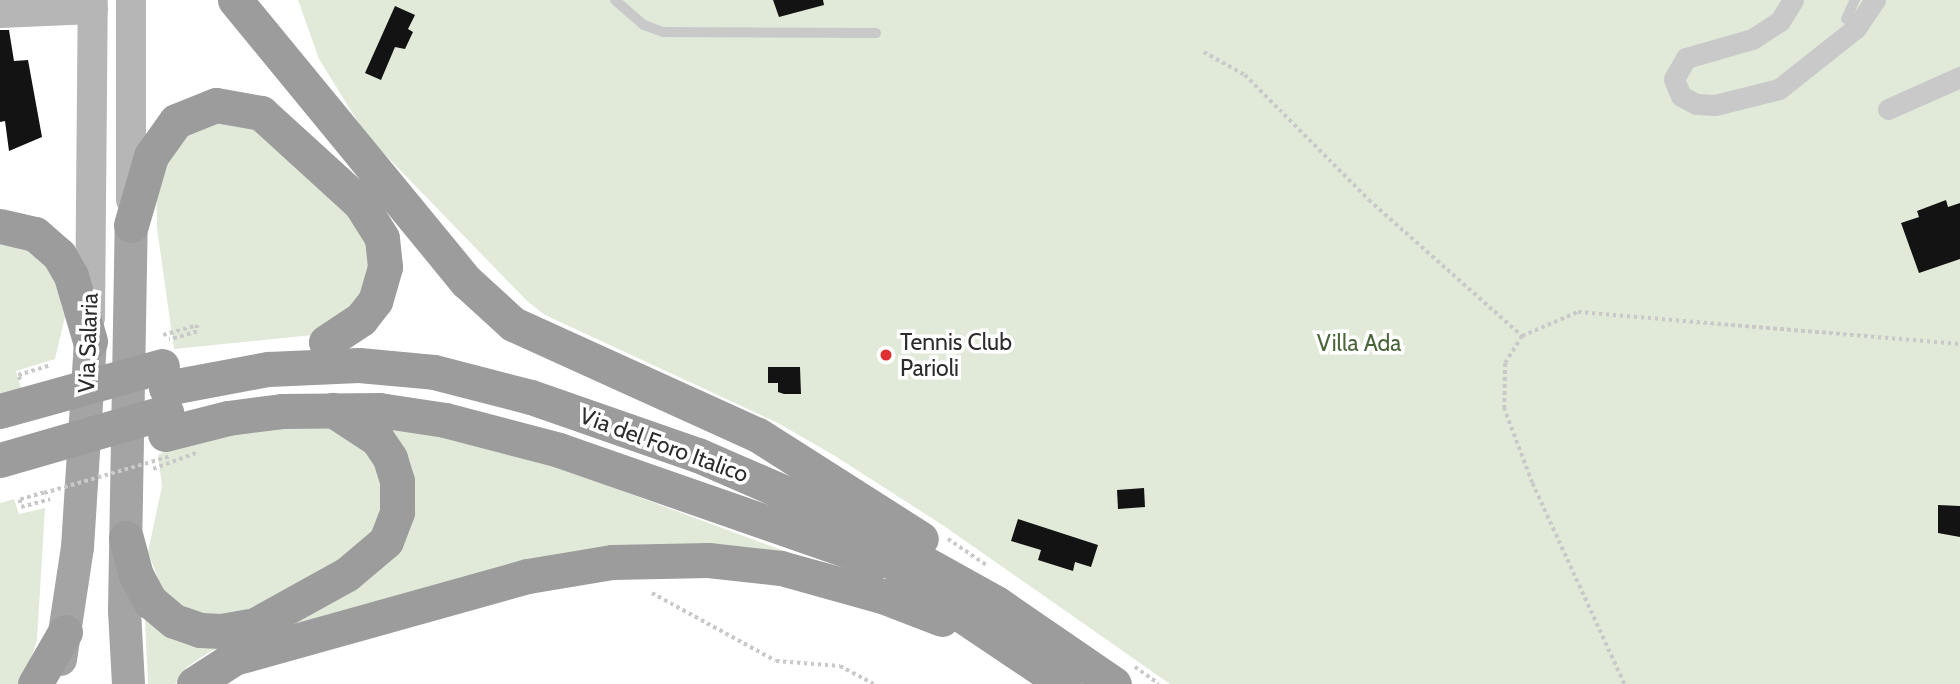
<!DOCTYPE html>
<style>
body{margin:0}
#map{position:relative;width:1960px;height:684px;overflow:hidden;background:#fff;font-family:Cabin,sans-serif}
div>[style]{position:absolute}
.green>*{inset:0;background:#e1ead9}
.building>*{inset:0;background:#131313}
.path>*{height:3.5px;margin-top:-1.75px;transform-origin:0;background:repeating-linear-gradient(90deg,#c9c9c9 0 3.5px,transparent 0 7px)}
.service>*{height:10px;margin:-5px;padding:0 5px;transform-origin:5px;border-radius:5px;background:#c9c9c9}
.minor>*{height:21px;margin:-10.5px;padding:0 10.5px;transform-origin:10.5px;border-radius:10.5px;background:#c9c9c9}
.secondary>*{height:30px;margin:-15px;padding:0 15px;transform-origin:15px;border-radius:15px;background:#b6b6b6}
.primary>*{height:33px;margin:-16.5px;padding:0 16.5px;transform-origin:16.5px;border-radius:16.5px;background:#a4a4a4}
.trunk>*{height:35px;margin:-17.5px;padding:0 17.5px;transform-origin:17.5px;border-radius:17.5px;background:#9c9c9c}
.path-bridge>*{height:3.5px;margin-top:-1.75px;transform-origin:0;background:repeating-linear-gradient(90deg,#c9c9c9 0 3.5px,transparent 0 7px)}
.trunk-bridge>*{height:35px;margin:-17.5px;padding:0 17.5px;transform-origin:17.5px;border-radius:17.5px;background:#9c9c9c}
.dots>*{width:19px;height:19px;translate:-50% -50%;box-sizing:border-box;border:4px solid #fff;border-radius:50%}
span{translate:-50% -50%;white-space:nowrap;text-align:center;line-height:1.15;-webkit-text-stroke:7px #fff;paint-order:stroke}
.poi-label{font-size:23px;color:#2c2c2c}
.left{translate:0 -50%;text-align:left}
.street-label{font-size:23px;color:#2c2c2c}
.park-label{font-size:23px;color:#4c663b}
</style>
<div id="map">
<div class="green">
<i style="clip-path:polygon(298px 0,1960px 0,1960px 684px,1170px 684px,944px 526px,835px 456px,778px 423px,545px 315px,527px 301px,366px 135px,319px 59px)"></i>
<i style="clip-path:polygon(244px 118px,356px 216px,370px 241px,368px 294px,313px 335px,174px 349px,157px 228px,156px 178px,192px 122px)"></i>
<i style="clip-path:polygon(0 236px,47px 253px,65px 317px,55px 359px,16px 371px,21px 388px,0 401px)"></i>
<i style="clip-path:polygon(374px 423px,495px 444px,809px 560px,706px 549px,293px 626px,290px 617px,389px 559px)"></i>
<i style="clip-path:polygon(328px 425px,355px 438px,381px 474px,379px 534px,262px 609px,203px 618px,164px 594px,148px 552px,162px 486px,158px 455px,178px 444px,228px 432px)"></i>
<i style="clip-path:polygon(14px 499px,19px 514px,45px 508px,37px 640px,23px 684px,0 684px,0 503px)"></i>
<i style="clip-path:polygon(144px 598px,241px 642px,211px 651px,187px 667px,175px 684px,148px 684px)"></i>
</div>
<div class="building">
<i style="clip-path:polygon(773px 0,823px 0,824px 5px,779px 17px)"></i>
<i style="clip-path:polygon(395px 6px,415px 15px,408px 29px,413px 32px,405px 49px,395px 47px,381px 80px,365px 73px)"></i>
<i style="clip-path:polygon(0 30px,9px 30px,14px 61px,28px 60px,42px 137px,9px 151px,5px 121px,0 122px)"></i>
<i style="clip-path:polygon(1946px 200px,1948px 207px,1960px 203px,1960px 259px,1919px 273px,1901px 223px,1919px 217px,1917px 211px)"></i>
<i style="clip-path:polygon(768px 367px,800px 367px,801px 394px,784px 394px,778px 392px,778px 383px,768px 383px)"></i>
<i style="clip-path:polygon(1144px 488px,1145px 507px,1118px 509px,1117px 490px)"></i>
<i style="clip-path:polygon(1938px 505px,1960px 506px,1960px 537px,1938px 533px)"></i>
<i style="clip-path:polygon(1018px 519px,1098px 545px,1091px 567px,1075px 562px,1073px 571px,1038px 560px,1041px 550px,1011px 541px)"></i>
</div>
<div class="path">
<i style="left:1204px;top:52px;width:47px;rotate:29.3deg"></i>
<i style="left:1245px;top:75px;width:176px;rotate:45.2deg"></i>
<i style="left:1369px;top:200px;width:205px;rotate:41.6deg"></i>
<i style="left:163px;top:335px;width:35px;rotate:-16deg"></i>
<i style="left:197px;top:325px;width:7px;rotate:90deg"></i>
<i style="left:197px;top:332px;width:29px;rotate:164deg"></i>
<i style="left:20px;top:380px;width:5px;rotate:-112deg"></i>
<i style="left:18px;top:375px;width:34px;rotate:-17deg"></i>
<i style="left:153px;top:469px;width:46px;rotate:-20.4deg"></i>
<i style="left:44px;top:493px;width:25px;rotate:164deg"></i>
<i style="left:20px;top:500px;width:7px;rotate:82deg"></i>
<i style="left:21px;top:507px;width:30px;rotate:-15deg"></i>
<i style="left:948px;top:539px;width:48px;rotate:34deg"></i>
<i style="left:652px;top:593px;width:141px;rotate:28.7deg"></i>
<i style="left:776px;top:661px;width:64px;rotate:4.5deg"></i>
<i style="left:840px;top:666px;width:38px;rotate:28deg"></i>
<i style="left:1135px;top:667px;width:29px;rotate:35deg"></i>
<i style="left:1624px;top:684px;width:221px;rotate:-114.6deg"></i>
<i style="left:1532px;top:483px;width:79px;rotate:-110.7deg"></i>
<i style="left:1504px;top:409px;width:46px;rotate:-88.8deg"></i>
<i style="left:1505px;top:363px;width:32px;rotate:-58deg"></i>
<i style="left:1522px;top:336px;width:61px;rotate:-23.2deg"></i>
<i style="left:1578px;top:312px;width:383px;rotate:4.8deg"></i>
</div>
<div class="service">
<i style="left:615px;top:0;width:38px;rotate:41deg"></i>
<i style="left:644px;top:25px;width:20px;rotate:20deg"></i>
<i style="left:663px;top:32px;width:213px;rotate:0.3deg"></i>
<i style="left:1846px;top:19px;width:21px;rotate:-65deg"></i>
</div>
<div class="minor">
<i style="left:1793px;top:0;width:25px;rotate:122deg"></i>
<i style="left:1780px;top:21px;width:33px;rotate:147deg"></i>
<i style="left:1752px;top:39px;width:69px;rotate:163.9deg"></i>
<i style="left:1686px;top:58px;width:24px;rotate:120deg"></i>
<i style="left:1674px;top:79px;width:18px;rotate:68deg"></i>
<i style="left:1681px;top:96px;width:17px;rotate:28deg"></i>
<i style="left:1696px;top:104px;width:19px;rotate:3deg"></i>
<i style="left:1715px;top:105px;width:66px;rotate:-14deg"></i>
<i style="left:1779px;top:89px;width:98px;rotate:-38.4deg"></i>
<i style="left:1856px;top:28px;width:34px;rotate:-56deg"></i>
<i style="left:1888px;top:109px;width:79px;rotate:-24deg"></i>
</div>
<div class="secondary">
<i style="left:131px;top:0;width:200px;rotate:90deg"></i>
<i style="left:0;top:13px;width:93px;rotate:-2.5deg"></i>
<i style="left:90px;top:318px;width:318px;rotate:-89.5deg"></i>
</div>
<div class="primary">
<i style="left:60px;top:659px;width:113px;rotate:-81.4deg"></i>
<i style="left:77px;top:547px;width:206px;rotate:-86.4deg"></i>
<i style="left:128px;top:684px;width:74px;rotate:-93.1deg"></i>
<i style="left:124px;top:610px;width:385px;rotate:-89deg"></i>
</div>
<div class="trunk">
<i style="left:235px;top:0;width:365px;rotate:50.6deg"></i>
<i style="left:467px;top:282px;width:62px;rotate:42.4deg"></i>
<i style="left:513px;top:324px;width:269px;rotate:24.4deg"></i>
<i style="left:758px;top:435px;width:193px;rotate:32.5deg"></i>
<i style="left:131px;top:225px;width:72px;rotate:-73.8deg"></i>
<i style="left:151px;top:156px;width:43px;rotate:-54.5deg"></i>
<i style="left:176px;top:121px;width:43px;rotate:-21.8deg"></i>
<i style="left:216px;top:105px;width:46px;rotate:10.1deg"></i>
<i style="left:261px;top:113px;width:134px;rotate:42.3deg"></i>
<i style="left:360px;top:203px;width:41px;rotate:57.8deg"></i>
<i style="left:382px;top:238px;width:29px;rotate:84deg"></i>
<i style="left:385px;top:267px;width:35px;rotate:106deg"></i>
<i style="left:375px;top:301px;width:23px;rotate:128deg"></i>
<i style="left:361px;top:319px;width:42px;rotate:146.7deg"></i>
<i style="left:0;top:226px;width:36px;rotate:13deg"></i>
<i style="left:35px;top:234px;width:32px;rotate:41deg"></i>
<i style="left:59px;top:255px;width:24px;rotate:60deg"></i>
<i style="left:71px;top:276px;width:68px;rotate:73.7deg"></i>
<i style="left:166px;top:388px;width:104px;rotate:-10.6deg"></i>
<i style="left:268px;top:369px;width:91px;rotate:-2.5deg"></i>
<i style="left:359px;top:365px;width:75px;rotate:5.3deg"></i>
<i style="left:434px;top:372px;width:100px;rotate:14.5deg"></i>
<i style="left:531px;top:397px;width:177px;rotate:19.2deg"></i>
<i style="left:698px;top:455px;width:160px;rotate:23.5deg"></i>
<i style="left:845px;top:519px;width:173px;rotate:29.1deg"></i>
<i style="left:996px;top:603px;width:143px;rotate:34.5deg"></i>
<i style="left:165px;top:434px;width:65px;rotate:-14.3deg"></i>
<i style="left:228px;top:418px;width:54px;rotate:-7.4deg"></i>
<i style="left:282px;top:411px;width:97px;rotate:-0.6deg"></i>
<i style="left:379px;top:410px;width:67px;rotate:8.6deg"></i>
<i style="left:445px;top:420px;width:118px;rotate:14.7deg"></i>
<i style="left:559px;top:450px;width:338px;rotate:19.2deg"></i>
<i style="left:126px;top:538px;width:38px;rotate:75deg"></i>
<i style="left:136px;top:575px;width:30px;rotate:62deg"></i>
<i style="left:150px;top:601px;width:31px;rotate:40deg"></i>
<i style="left:174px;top:621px;width:28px;rotate:19deg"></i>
<i style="left:200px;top:630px;width:21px;rotate:3deg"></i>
<i style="left:221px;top:631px;width:35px;rotate:-10deg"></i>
<i style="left:255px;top:625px;width:105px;rotate:-29deg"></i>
<i style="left:347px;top:574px;width:51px;rotate:-40.2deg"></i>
<i style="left:386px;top:541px;width:31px;rotate:-69deg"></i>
<i style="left:397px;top:512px;width:31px;rotate:-90deg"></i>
<i style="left:397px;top:481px;width:24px;rotate:-107deg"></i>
<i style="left:390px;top:458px;width:23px;rotate:-124deg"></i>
<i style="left:377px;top:439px;width:53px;rotate:-146.6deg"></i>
<i style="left:902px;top:575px;width:195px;rotate:33.9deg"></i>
<i style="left:35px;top:684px;width:60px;rotate:-60deg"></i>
<i style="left:194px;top:684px;width:48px;rotate:-33deg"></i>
<i style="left:234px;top:658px;width:305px;rotate:-15.6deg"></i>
<i style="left:528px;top:576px;width:85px;rotate:-9.5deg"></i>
<i style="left:612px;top:562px;width:96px;rotate:-1.2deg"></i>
<i style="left:708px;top:560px;width:73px;rotate:6.3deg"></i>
<i style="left:781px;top:568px;width:105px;rotate:15.5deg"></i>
<i style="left:882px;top:596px;width:64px;rotate:21deg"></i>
</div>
<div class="path-bridge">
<i style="left:44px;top:493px;width:132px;rotate:-16.2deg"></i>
</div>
<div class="trunk-bridge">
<i style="left:0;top:411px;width:168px;rotate:-15.5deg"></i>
<i style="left:0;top:460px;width:173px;rotate:-16.1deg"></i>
</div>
<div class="dots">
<i style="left:886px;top:355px;background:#e03031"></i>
</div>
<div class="poi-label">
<span class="left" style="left:900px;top:355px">Tennis Club<br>Parioli</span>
</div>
<div class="street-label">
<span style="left:88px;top:343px;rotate:-88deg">Via Salaria</span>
<span style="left:664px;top:445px;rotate:20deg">Via del Foro Italico</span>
</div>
<div class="park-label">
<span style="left:1359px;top:343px">Villa Ada</span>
</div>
</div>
